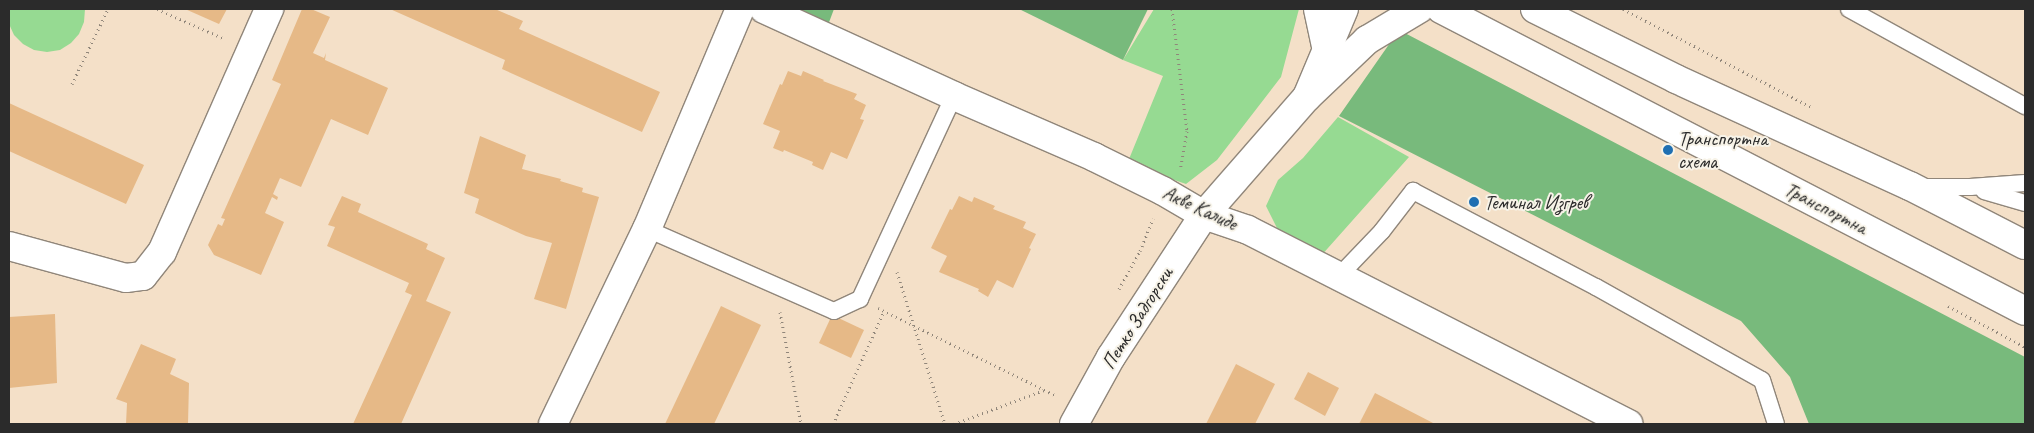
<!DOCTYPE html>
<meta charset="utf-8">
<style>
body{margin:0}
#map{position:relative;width:2034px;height:433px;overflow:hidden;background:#f4e0c8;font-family:Caveat,sans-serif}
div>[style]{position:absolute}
.green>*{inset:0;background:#96da92}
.forest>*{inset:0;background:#78ba7c}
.building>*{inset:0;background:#e6b987}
.path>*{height:3px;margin-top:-1.5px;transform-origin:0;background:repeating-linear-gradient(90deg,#90867a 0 1px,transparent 0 5px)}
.roads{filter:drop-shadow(1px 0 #90867a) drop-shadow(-1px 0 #90867a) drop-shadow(0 1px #90867a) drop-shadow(0 -1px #90867a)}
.lane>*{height:16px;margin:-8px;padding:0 8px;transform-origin:8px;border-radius:8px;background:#fff}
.street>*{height:28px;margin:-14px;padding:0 14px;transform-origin:14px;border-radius:14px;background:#fff}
.secondary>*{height:28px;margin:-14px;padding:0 14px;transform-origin:14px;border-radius:14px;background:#fff}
.primary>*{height:28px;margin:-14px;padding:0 14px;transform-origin:14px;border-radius:14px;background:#fff}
.dots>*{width:14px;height:14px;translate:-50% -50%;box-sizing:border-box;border:2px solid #f7f3e8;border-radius:50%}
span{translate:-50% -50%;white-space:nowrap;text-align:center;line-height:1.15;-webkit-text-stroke:4px #f7f3e8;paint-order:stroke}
.poi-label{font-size:20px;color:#2b2b2b}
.left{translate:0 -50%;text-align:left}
.street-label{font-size:20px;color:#2b2b2b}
.frame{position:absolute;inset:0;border:10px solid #2b2b2b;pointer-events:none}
</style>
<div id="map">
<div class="green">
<i style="clip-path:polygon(9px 9px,85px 9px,84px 22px,79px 34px,71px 43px,60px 50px,47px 52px,34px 50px,23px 44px,14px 35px,9px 24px)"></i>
<i style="clip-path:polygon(1154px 9px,1299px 9px,1281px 77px,1217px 160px,1186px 184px,1127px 164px,1163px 76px,1123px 60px)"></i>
<i style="clip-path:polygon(1338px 117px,1409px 157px,1320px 257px,1283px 240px,1266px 206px,1278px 180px,1303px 158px)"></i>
</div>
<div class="forest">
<i style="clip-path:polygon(800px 9px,834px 9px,828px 25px)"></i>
<i style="clip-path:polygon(1019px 9px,1148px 9px,1123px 60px)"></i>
<i style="clip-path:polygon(1399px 30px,2025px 357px,2025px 424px,1809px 424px,1790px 377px,1741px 321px,1339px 116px)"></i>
</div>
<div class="building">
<i style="clip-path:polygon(185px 9px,227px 9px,219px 24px)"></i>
<i style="clip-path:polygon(302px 9px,311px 9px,330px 17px,313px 53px,324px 58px,326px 53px,325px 60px,388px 88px,368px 135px,331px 119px,301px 187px,280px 178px,273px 194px,278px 197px,277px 200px,272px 197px,265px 213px,284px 222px,261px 275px,214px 255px,208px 245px,218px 224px,222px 226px,225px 219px,221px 218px,281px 84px,272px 80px)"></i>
<i style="clip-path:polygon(390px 9px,495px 9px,523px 21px,519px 29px,660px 92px,642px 132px,502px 69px,505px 60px)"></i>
<i style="clip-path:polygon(788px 71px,801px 76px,803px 71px,824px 80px,823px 81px,857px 94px,854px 99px,866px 105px,860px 119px,864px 120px,847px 159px,831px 152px,823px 170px,812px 165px,813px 162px,784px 150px,783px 152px,773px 148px,780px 131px,763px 124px,780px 84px,782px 85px)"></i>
<i style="clip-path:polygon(9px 103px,144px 165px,126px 204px,9px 151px)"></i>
<i style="clip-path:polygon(480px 136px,526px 155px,522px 169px,561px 179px,560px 181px,583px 188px,582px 192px,599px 197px,566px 309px,534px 299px,552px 243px,526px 236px,475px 213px,479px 199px,464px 193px)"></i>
<i style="clip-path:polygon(342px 196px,361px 204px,358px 212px,428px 244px,426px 249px,445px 258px,426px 301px,451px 312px,401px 424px,353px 424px,412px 295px,405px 292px,409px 283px,327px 246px,335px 227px,328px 225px)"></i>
<i style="clip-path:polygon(959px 196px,972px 202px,974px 197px,995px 206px,993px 209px,1026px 222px,1023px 228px,1036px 234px,1029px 248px,1031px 249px,1013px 288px,997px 280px,988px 297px,978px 291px,979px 289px,939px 272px,947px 256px,931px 248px,950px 209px,952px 210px)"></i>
<i style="clip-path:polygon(721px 306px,761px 325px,714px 424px,665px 424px)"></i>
<i style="clip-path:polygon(55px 314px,57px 383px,9px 388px,9px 317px)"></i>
<i style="clip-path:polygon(832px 315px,864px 330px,851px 358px,819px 343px)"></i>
<i style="clip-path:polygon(141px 344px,176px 359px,170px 374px,189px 383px,188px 424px,126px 424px,127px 403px,116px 399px)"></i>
<i style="clip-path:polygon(1236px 364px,1275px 384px,1255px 424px,1206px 424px)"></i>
<i style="clip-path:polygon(1308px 372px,1339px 388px,1325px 416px,1294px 399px)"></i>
<i style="clip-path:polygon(1375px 393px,1435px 424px,1359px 424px)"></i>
</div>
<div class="path">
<i style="left:157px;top:9px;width:74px;rotate:23.8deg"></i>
<i style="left:1172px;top:9px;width:123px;rotate:83deg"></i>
<i style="left:1187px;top:131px;width:39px;rotate:100deg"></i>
<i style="left:1623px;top:9px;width:214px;rotate:27.5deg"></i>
<i style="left:72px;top:84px;width:83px;rotate:-64.4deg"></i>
<i style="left:897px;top:272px;width:159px;rotate:72.5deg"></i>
<i style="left:1119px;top:289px;width:43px;rotate:-61.1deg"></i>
<i style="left:1140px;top:251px;width:35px;rotate:-68deg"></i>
<i style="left:1948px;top:306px;width:87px;rotate:28deg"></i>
<i style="left:878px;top:308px;width:199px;rotate:26.2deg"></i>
<i style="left:780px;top:312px;width:114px;rotate:79.4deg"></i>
<i style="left:833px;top:424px;width:124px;rotate:-65.7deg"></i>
<i style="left:954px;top:424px;width:96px;rotate:-20.7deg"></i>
</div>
<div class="roads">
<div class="lane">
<i style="left:1849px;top:9px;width:201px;rotate:28.9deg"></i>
<i style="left:1920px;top:187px;width:50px"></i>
<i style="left:1970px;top:187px;width:55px;rotate:-4.2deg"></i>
<i style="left:1984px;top:191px;width:43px;rotate:16.3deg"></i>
<i style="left:647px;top:229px;width:204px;rotate:23.7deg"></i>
<i style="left:834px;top:311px;width:29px;rotate:-25deg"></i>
<i style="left:860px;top:299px;width:224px;rotate:-65.2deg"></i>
<i style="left:1339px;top:276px;width:62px;rotate:-46.3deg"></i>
<i style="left:1382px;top:231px;width:51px;rotate:-52.2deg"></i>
<i style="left:1413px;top:191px;width:207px;rotate:27.7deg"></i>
<i style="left:1596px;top:287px;width:190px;rotate:29.3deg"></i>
<i style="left:1762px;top:380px;width:46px;rotate:72.3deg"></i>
</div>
<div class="street">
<i style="left:764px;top:9px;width:209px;rotate:24.6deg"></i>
<i style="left:954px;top:96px;width:153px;rotate:23.5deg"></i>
<i style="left:1094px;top:157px;width:77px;rotate:26.2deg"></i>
<i style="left:1163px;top:191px;width:48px;rotate:30.3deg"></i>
<i style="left:1204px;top:215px;width:46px;rotate:18.8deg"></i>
<i style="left:1248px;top:230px;width:427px;rotate:27deg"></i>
<i style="left:9px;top:246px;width:121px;rotate:15.3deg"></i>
<i style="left:126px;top:278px;width:17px;rotate:-7deg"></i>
<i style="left:143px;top:276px;width:31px;rotate:-52deg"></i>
<i style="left:162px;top:252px;width:266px;rotate:-66.2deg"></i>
<i style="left:553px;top:424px;width:216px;rotate:-64.3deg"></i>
<i style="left:647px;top:229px;width:239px;rotate:-67.1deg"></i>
</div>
<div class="secondary">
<i style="left:1074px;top:424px;width:77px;rotate:-61.1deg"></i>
<i style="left:1111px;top:357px;width:170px;rotate:-56.8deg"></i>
<i style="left:1204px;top:215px;width:157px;rotate:-48.9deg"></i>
<i style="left:1307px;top:97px;width:95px;rotate:-67.2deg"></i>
</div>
<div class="primary">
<i style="left:1318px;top:9px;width:43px;rotate:77.9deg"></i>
<i style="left:1441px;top:9px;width:657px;rotate:27.34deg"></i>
<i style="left:1535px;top:9px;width:157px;rotate:26.4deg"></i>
<i style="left:1676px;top:79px;width:257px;rotate:24.6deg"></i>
<i style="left:1910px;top:186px;width:129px;rotate:27.2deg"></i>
<i style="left:1307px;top:97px;width:83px;rotate:-43.5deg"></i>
<i style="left:1367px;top:40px;width:61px;rotate:-30.8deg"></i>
</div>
</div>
<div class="dots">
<i style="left:1668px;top:150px;background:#1f6fb2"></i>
<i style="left:1474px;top:202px;background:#1f6fb2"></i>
</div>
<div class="poi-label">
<span class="left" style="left:1678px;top:150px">Транспортна<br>схема</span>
<span class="left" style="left:1484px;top:202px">Теминал Изгрев</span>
</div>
<div class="street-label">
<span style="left:1200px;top:208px;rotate:25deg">Акве Калиде</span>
<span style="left:1826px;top:208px;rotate:27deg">Транспортна</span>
<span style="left:1137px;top:318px;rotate:-58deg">Петко Задгорски</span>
</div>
<div class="frame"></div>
</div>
